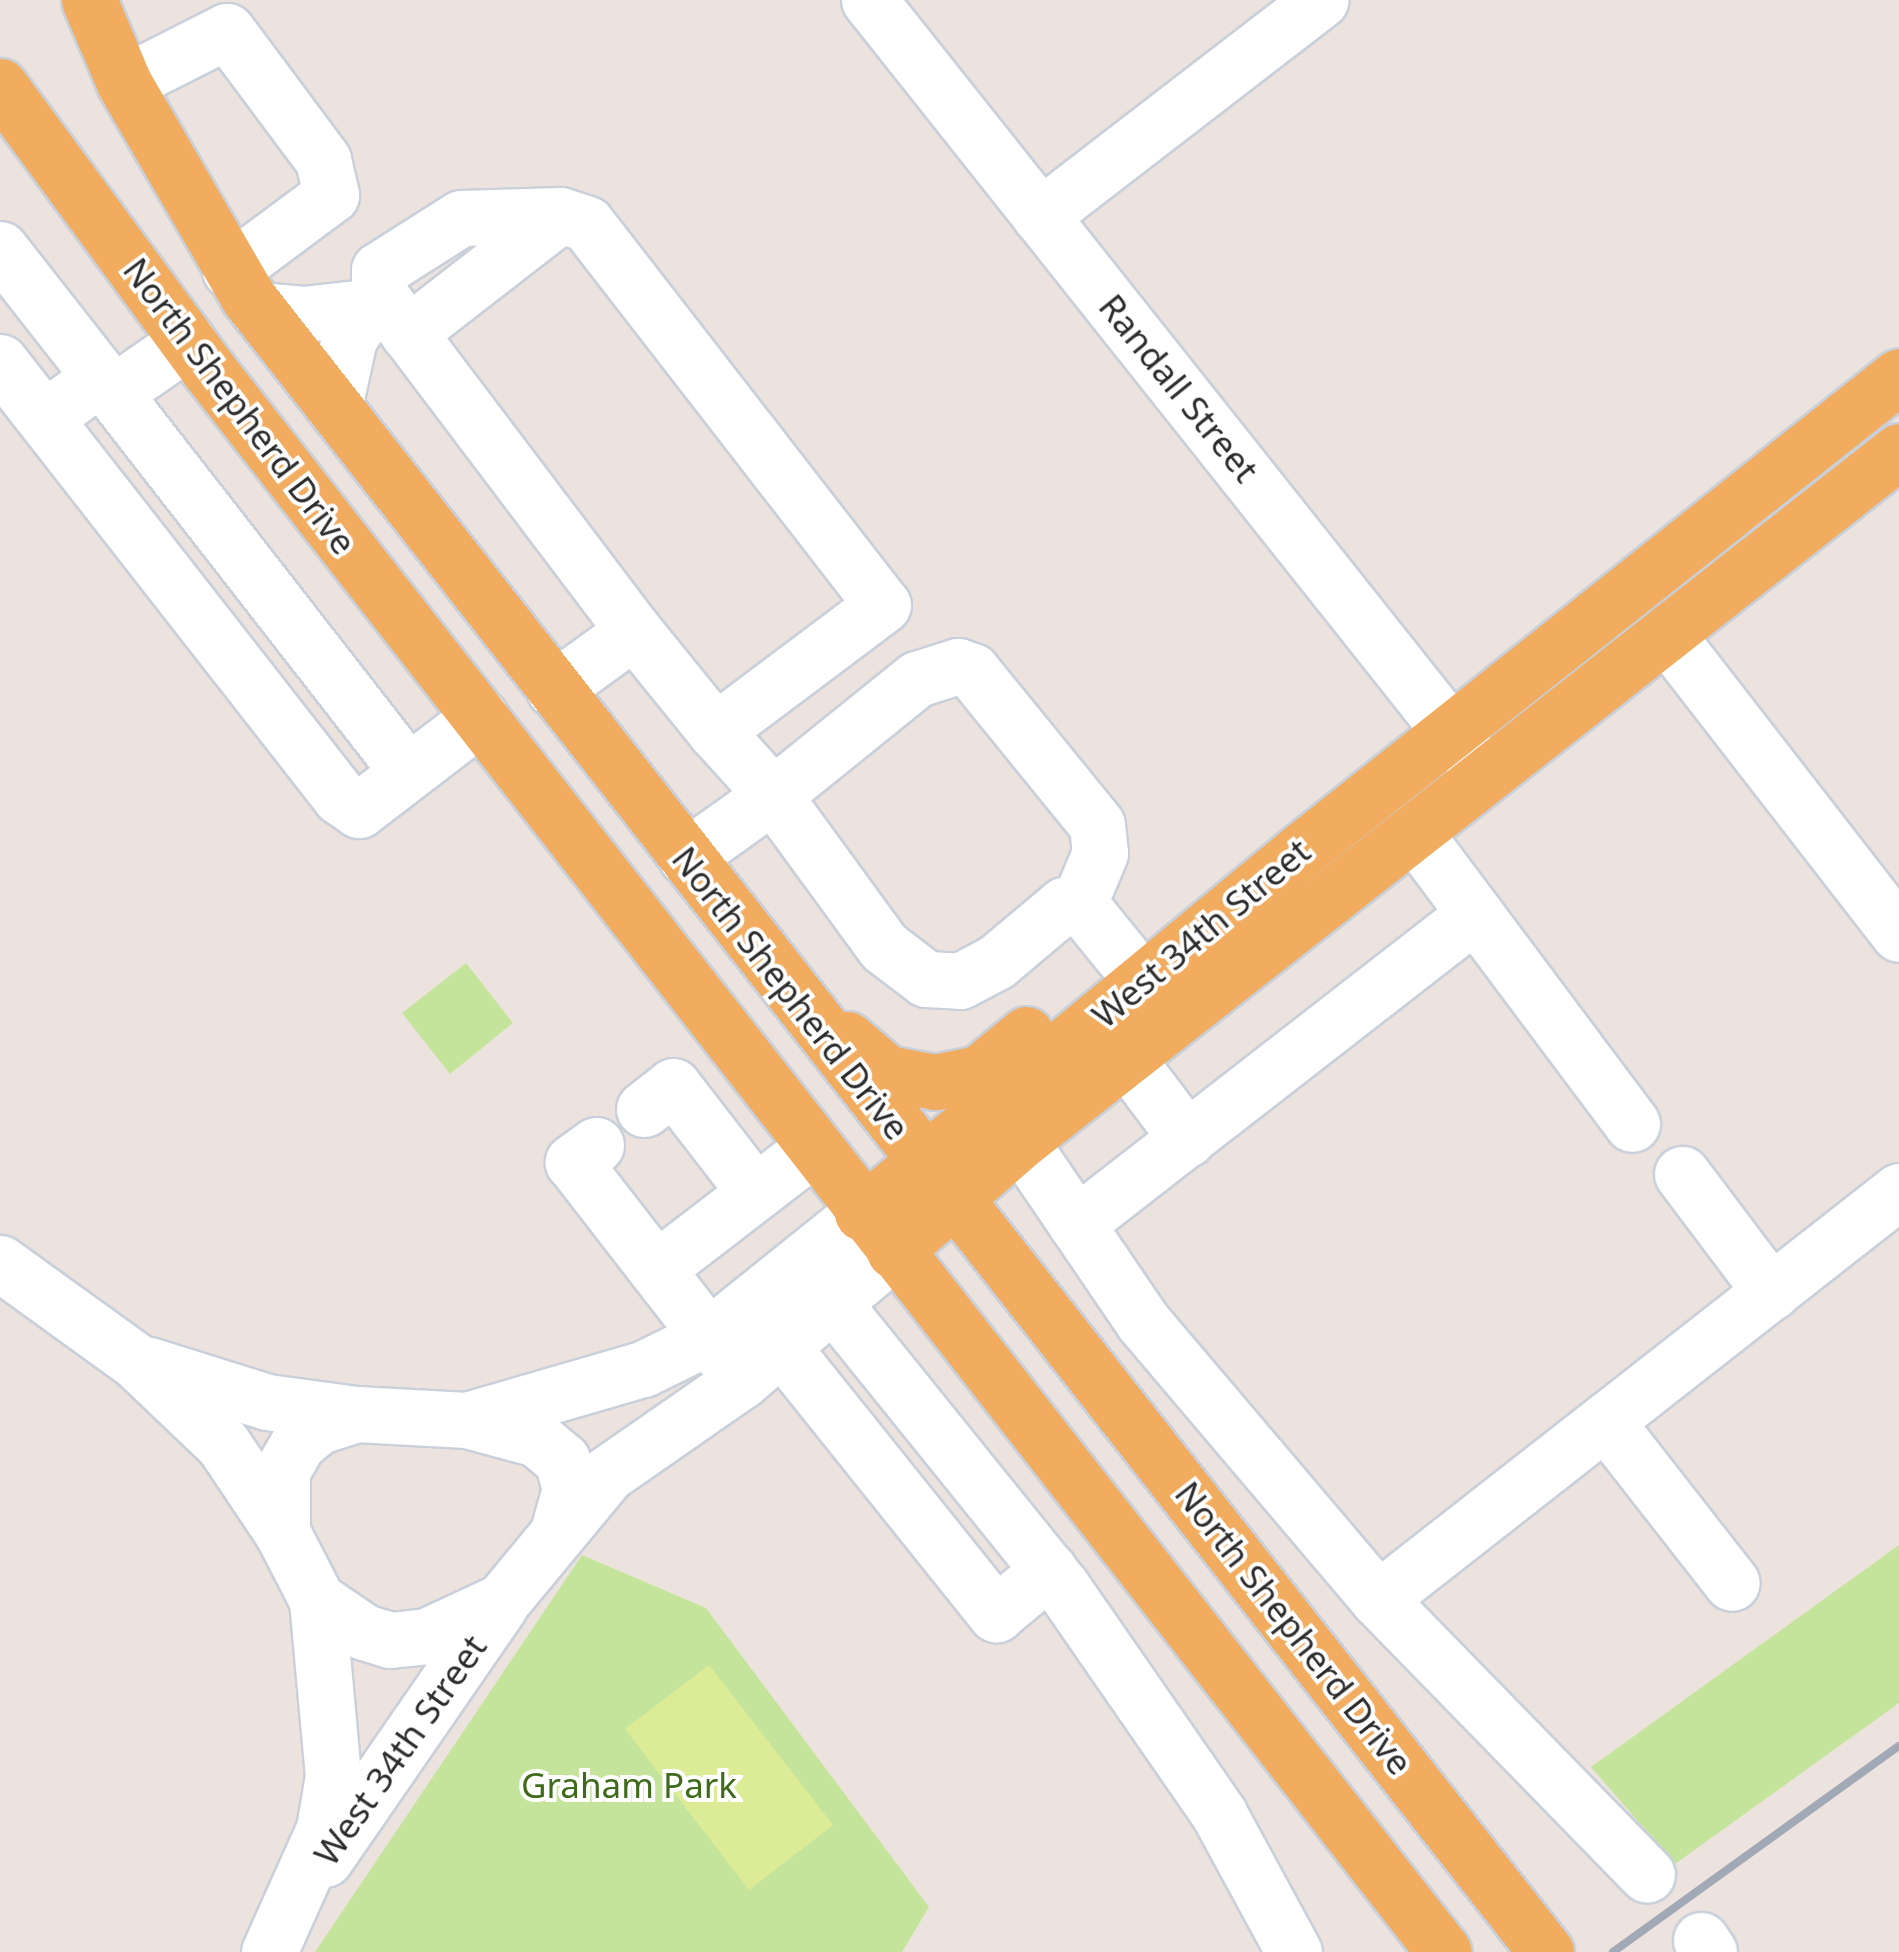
<!DOCTYPE html>
<style>
body{margin:0}
#map{position:relative;width:1899px;height:1952px;overflow:hidden;background:#ede3de;font-family:"Noto Sans",sans-serif}
div>[style]{position:absolute}
.green>*{inset:0;background:#c5e49b}
.pitch>*{inset:0;background:#dceb96}
.roads{filter:drop-shadow(2px 0 #c9d0d9) drop-shadow(-2px 0 #c9d0d9) drop-shadow(0 2px #c9d0d9) drop-shadow(0 -2px #c9d0d9)}
.minor>*{height:55px;margin:-27.5px;padding:0 27.5px;transform-origin:27.5px;border-radius:27.5px;background:#fff}
.major>*{height:55px;margin:-27.5px;padding:0 27.5px;transform-origin:27.5px;border-radius:27.5px;background:#f1ac5f}
.rail>*{height:8px;margin:-4px;padding:0 4px;transform-origin:4px;border-radius:4px;background:#a1a9b6}
span{translate:-50% -50%;white-space:nowrap;text-align:center;line-height:1.15;-webkit-text-stroke:8px #fff;paint-order:stroke}
.street-label{font-size:35px;color:#2c2c2c}
.park-label{font-size:35px;color:#3e6a1a}
</style>
<div id="map">
<div class="green">
<i style="clip-path:polygon(466px 963px,513px 1023px,450px 1074px,402px 1013px)"></i>
<i style="clip-path:polygon(1899px 1545px,1899px 1703px,1675px 1864px,1591px 1767px)"></i>
<i style="clip-path:polygon(582px 1555px,706px 1608px,929px 1907px,902px 1952px,315px 1952px)"></i>
</div>
<div class="pitch">
<i style="clip-path:polygon(709px 1665px,833px 1825px,749px 1890px,625px 1729px)"></i>
</div>
<div class="roads">
<div class="minor">
<i style="left:869px;top:0;width:982px;rotate:51.53deg"></i>
<i style="left:124px;top:83px;width:115px;rotate:-26.8deg"></i>
<i style="left:227px;top:31px;width:161px;rotate:53.3deg"></i>
<i style="left:323px;top:160px;width:36px;rotate:77deg"></i>
<i style="left:331px;top:195px;width:126px;rotate:143.4deg"></i>
<i style="left:1040px;top:216px;width:354px;rotate:-37.6deg"></i>
<i style="left:0;top:249px;width:183px;rotate:51.9deg"></i>
<i style="left:113px;top:393px;width:91px;rotate:-34.7deg"></i>
<i style="left:379px;top:294px;width:423px;rotate:52.9deg"></i>
<i style="left:258px;top:310px;width:46px;rotate:5deg"></i>
<i style="left:304px;top:314px;width:61px;rotate:-6.5deg"></i>
<i style="left:408px;top:333px;width:192px;rotate:-37.8deg"></i>
<i style="left:0;top:362px;width:552px;rotate:51.99deg"></i>
<i style="left:340px;top:797px;width:23px;rotate:34deg"></i>
<i style="left:359px;top:810px;width:153px;rotate:-37.5deg"></i>
<i style="left:334px;top:407px;width:71px;rotate:-77.7deg"></i>
<i style="left:349px;top:338px;width:53px;rotate:-55.7deg"></i>
<i style="left:379px;top:294px;width:24px;rotate:-90deg"></i>
<i style="left:379px;top:270px;width:97px;rotate:-32.4deg"></i>
<i style="left:461px;top:218px;width:99px;rotate:-1.7deg"></i>
<i style="left:560px;top:215px;width:28px;rotate:18deg"></i>
<i style="left:587px;top:224px;width:482px;rotate:52.2deg"></i>
<i style="left:883px;top:605px;width:210px;rotate:143.1deg"></i>
<i style="left:715px;top:731px;width:129px;rotate:-129deg"></i>
<i style="left:634px;top:631px;width:99px;rotate:144.1deg"></i>
<i style="left:47px;top:416px;width:54px;rotate:-36deg"></i>
<i style="left:91px;top:384px;width:24px;rotate:22deg"></i>
<i style="left:113px;top:393px;width:480px;rotate:52.1deg"></i>
<i style="left:1667px;top:635px;width:378px;rotate:52.2deg"></i>
<i style="left:715px;top:731px;width:86px;rotate:47.8deg"></i>
<i style="left:773px;top:795px;width:185px;rotate:-38.9deg"></i>
<i style="left:917px;top:679px;width:43px;rotate:-17.6deg"></i>
<i style="left:958px;top:666px;width:15px;rotate:20deg"></i>
<i style="left:972px;top:671px;width:198px;rotate:50.9deg"></i>
<i style="left:1097px;top:825px;width:28px;rotate:84deg"></i>
<i style="left:1100px;top:853px;width:54px;rotate:112.8deg"></i>
<i style="left:686px;top:857px;width:107px;rotate:-35.5deg"></i>
<i style="left:773px;top:795px;width:188px;rotate:53.9deg"></i>
<i style="left:884px;top:947px;width:53px;rotate:37.3deg"></i>
<i style="left:926px;top:979px;width:34px;rotate:3deg"></i>
<i style="left:960px;top:981px;width:41px;rotate:-27.8deg"></i>
<i style="left:996px;top:962px;width:89px;rotate:-40deg"></i>
<i style="left:1064px;top:905px;width:15px;rotate:-8deg"></i>
<i style="left:1079px;top:903px;width:68px;rotate:50.9deg"></i>
<i style="left:1475px;top:914px;width:262px;rotate:53.2deg"></i>
<i style="left:1127px;top:1059px;width:100px;rotate:53.1deg"></i>
<i style="left:644px;top:1109px;width:37px;rotate:-38deg"></i>
<i style="left:673px;top:1086px;width:134px;rotate:52.3deg"></i>
<i style="left:1020px;top:1141px;width:219px;rotate:55.8deg"></i>
<i style="left:1143px;top:1322px;width:363px;rotate:49.7deg"></i>
<i style="left:1378px;top:1599px;width:385px;rotate:45.7deg"></i>
<i style="left:596px;top:1145px;width:29px;rotate:144deg"></i>
<i style="left:573px;top:1162px;width:258px;rotate:52.2deg"></i>
<i style="left:1682px;top:1174px;width:148px;rotate:53deg"></i>
<i style="left:1076px;top:1224px;width:505px;rotate:-37.85deg"></i>
<i style="left:1475px;top:914px;width:99px;rotate:-126.8deg"></i>
<i style="left:0;top:1263px;width:168px;rotate:35.8deg"></i>
<i style="left:136px;top:1361px;width:120px;rotate:43.7deg"></i>
<i style="left:223px;top:1444px;width:106px;rotate:56.2deg"></i>
<i style="left:656px;top:1269px;width:198px;rotate:-37.6deg"></i>
<i style="left:832px;top:1302px;width:366px;rotate:51.1deg"></i>
<i style="left:1062px;top:1587px;width:276px;rotate:55.3deg"></i>
<i style="left:1219px;top:1814px;width:157px;rotate:61.5deg"></i>
<i style="left:781px;top:1346px;width:344px;rotate:51.3deg"></i>
<i style="left:996px;top:1614px;width:69px;rotate:-39.7deg"></i>
<i style="left:149px;top:1365px;width:124px;rotate:17.4deg"></i>
<i style="left:267px;top:1402px;width:90px;rotate:7.7deg"></i>
<i style="left:467px;top:1420px;width:183px;rotate:-16.2deg"></i>
<i style="left:643px;top:1369px;width:72px;rotate:-26.2deg"></i>
<i style="left:708px;top:1337px;width:198px;rotate:-38.8deg"></i>
<i style="left:1606px;top:1422px;width:204px;rotate:52deg"></i>
<i style="left:560px;top:1524px;width:36px;rotate:-74deg"></i>
<i style="left:570px;top:1489px;width:30px;rotate:-105deg"></i>
<i style="left:562px;top:1460px;width:33px;rotate:-140deg"></i>
<i style="left:537px;top:1439px;width:73px;rotate:-164.8deg"></i>
<i style="left:467px;top:1420px;width:111px;rotate:-176.9deg"></i>
<i style="left:356px;top:1414px;width:39px;rotate:162deg"></i>
<i style="left:319px;top:1426px;width:27px;rotate:141deg"></i>
<i style="left:298px;top:1443px;width:32px;rotate:120deg"></i>
<i style="left:282px;top:1471px;width:61px;rotate:90deg"></i>
<i style="left:282px;top:1532px;width:76px;rotate:62.8deg"></i>
<i style="left:317px;top:1600px;width:57px;rotate:34.2deg"></i>
<i style="left:364px;top:1632px;width:27px;rotate:17deg"></i>
<i style="left:390px;top:1640px;width:37px;rotate:-6deg"></i>
<i style="left:427px;top:1636px;width:83px;rotate:-25deg"></i>
<i style="left:502px;top:1601px;width:165px;rotate:-50.4deg"></i>
<i style="left:607px;top:1474px;width:163px;rotate:-34.8deg"></i>
<i style="left:741px;top:1381px;width:201px;rotate:-40.4deg"></i>
<i style="left:1378px;top:1599px;width:662px;rotate:-38.06deg"></i>
<i style="left:325px;top:1859px;width:308px;rotate:-55.4deg"></i>
<i style="left:1701px;top:1940px;width:14px;rotate:56deg"></i>
<i style="left:269px;top:1952px;width:135px;rotate:-65.9deg"></i>
<i style="left:324px;top:1829px;width:54px;rotate:-80.4deg"></i>
<i style="left:333px;top:1776px;width:177px;rotate:-95.2deg"></i>
</div>
<div class="major">
<i style="left:89px;top:0;width:90px;rotate:67.1deg"></i>
<i style="left:124px;top:83px;width:247px;rotate:59.9deg"></i>
<i style="left:248px;top:297px;width:2103px;rotate:51.89deg"></i>
<i style="left:0;top:86px;width:351px;rotate:53.7deg"></i>
<i style="left:208px;top:369px;width:2008px;rotate:52.02deg"></i>
<i style="left:847px;top:1039px;width:52px;rotate:40.4deg"></i>
<i style="left:887px;top:1073px;width:49px;rotate:10.6deg"></i>
<i style="left:935px;top:1082px;width:45px;rotate:-11.6deg"></i>
<i style="left:979px;top:1073px;width:61px;rotate:-39.7deg"></i>
<i style="left:862px;top:1213px;width:573px;rotate:-39.55deg"></i>
<i style="left:1304px;top:848px;width:759px;rotate:-38.42deg"></i>
<i style="left:894px;top:1251px;width:167px;rotate:-41.1deg"></i>
<i style="left:1020px;top:1141px;width:1117px;rotate:-38.13deg"></i>
</div>
</div>
<div class="rail">
<i style="left:1613px;top:1952px;width:352px;rotate:-35.8deg"></i>
</div>
<div class="street-label">
<span style="left:1179px;top:388px;rotate:51deg">Randall Street</span>
<span style="left:240px;top:406px;rotate:53deg">North Shepherd Drive</span>
<span style="left:1201px;top:933px;rotate:-40deg">West 34th Street</span>
<span style="left:791px;top:993px;rotate:52deg">North Shepherd Drive</span>
<span style="left:1294px;top:1628px;rotate:52deg">North Shepherd Drive</span>
<span style="left:400px;top:1750px;rotate:-55deg">West 34th Street</span>
</div>
<div class="park-label">
<span style="left:629px;top:1785px">Graham Park</span>
</div>
</div>
